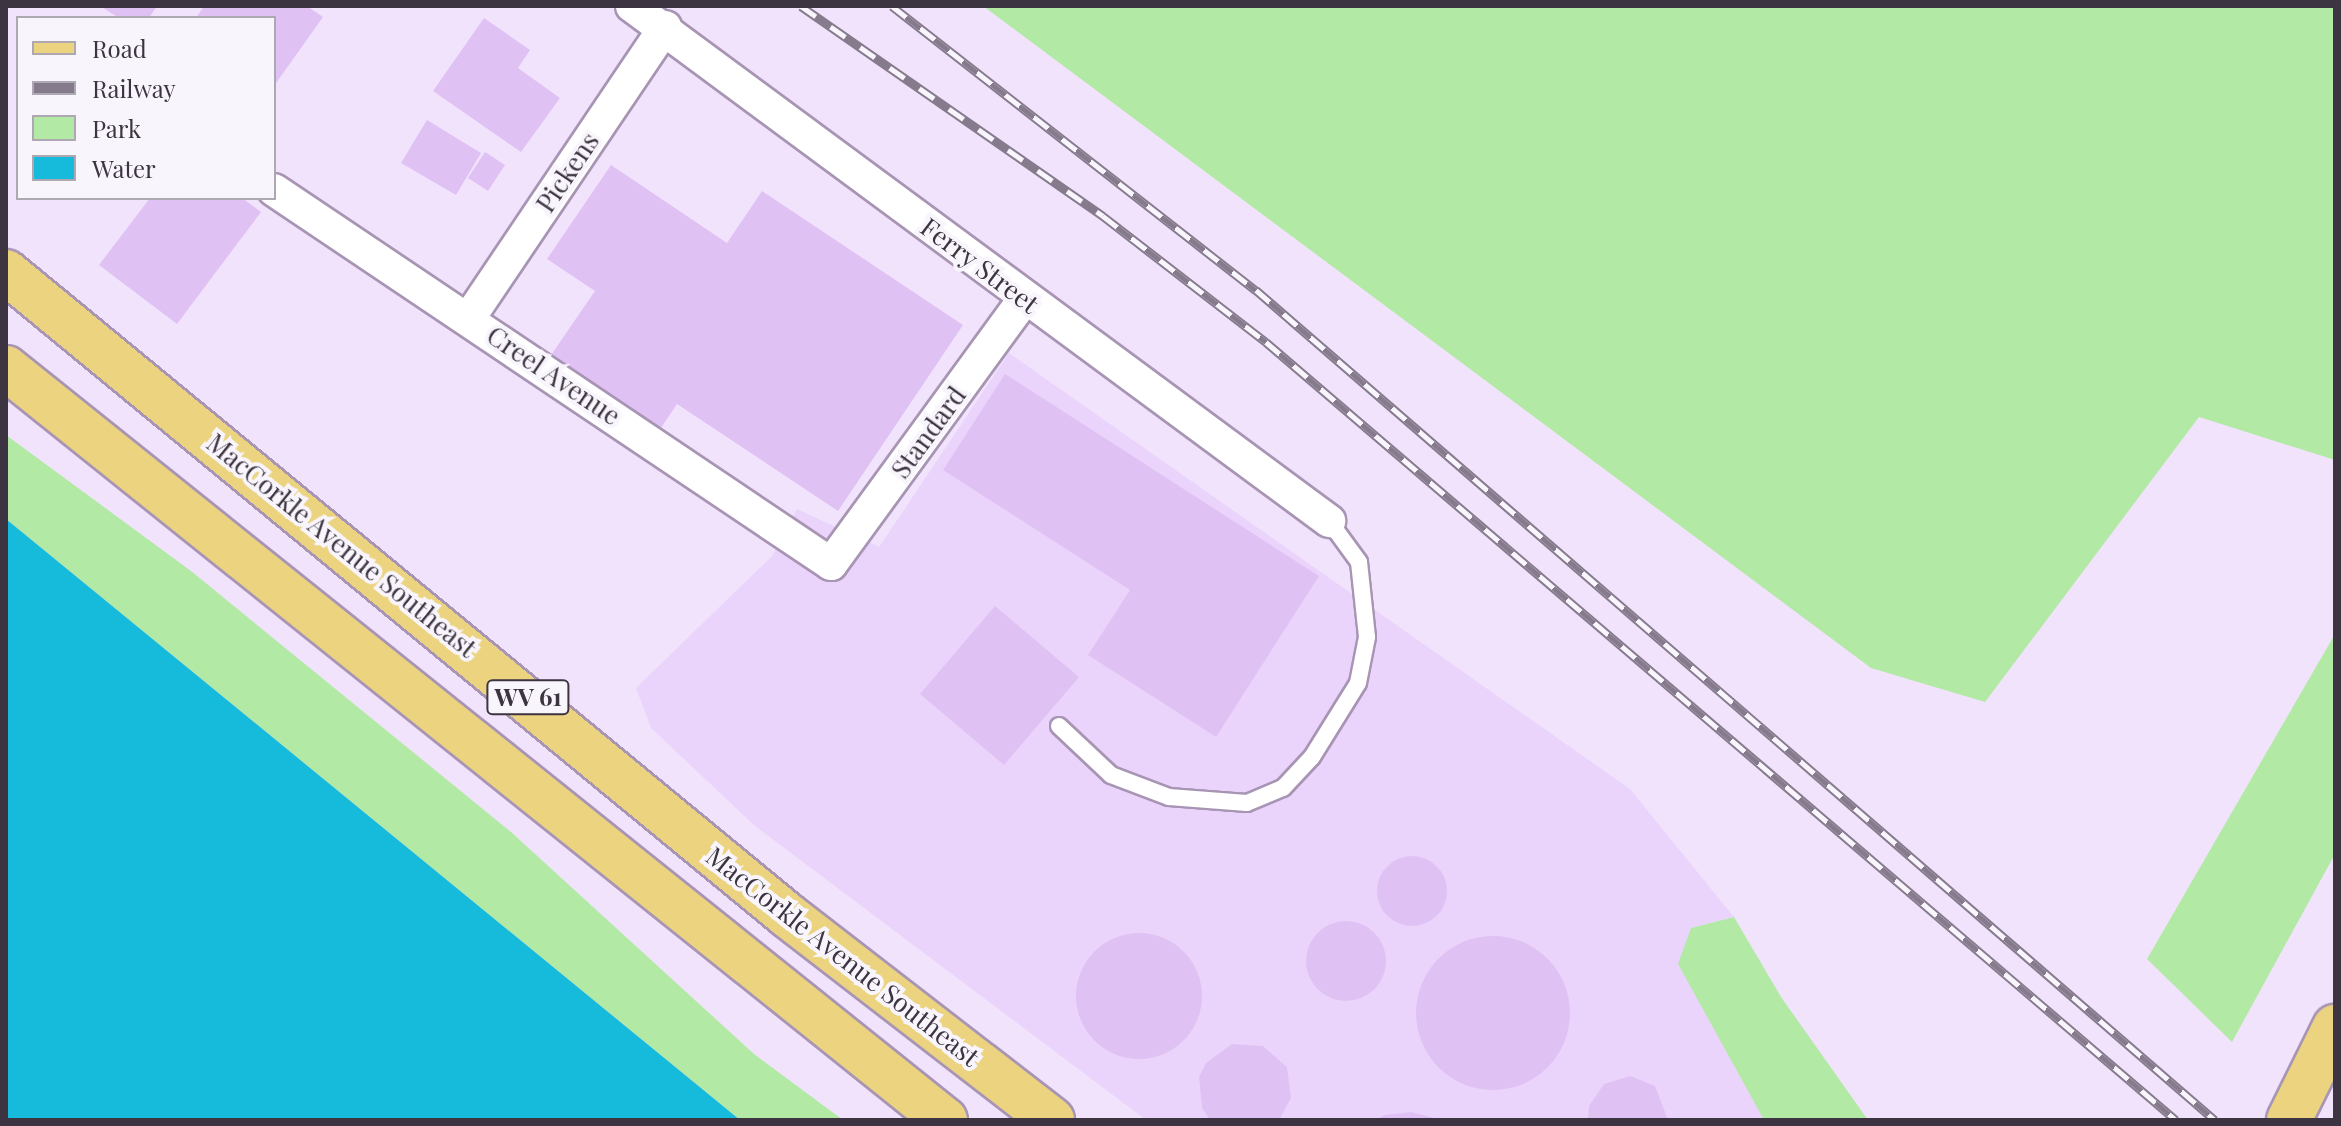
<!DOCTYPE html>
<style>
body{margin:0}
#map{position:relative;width:2341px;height:1126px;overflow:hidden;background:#f2e3fd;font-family:"Playfair Display",serif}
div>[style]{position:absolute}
.built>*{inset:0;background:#ebd4fb}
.green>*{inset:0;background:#b2e9a4}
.water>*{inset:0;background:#16badb}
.building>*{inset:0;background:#e0c1f4}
.round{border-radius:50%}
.roads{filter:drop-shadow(2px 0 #a895b4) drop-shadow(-2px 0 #a895b4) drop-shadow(0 2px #a895b4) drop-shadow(0 -2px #a895b4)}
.service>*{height:16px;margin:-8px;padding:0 8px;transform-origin:8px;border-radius:8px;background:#fff}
.minor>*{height:32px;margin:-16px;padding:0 16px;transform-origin:16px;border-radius:16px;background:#fff}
.primary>*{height:44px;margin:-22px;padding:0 22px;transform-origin:22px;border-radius:22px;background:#ebd380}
.rail>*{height:9px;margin-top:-4.5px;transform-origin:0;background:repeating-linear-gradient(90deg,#f9f5fc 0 18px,#867b8d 0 36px);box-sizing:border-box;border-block:2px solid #867b8d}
span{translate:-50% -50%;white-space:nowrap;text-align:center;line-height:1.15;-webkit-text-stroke:8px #f9f5fc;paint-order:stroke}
.shield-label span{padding:2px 6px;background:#f9f5fc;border:2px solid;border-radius:6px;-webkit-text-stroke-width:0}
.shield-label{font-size:24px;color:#3c3441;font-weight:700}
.street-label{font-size:26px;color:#3c3441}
.frame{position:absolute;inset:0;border:8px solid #3c3441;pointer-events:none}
.legend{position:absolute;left:16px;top:16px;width:260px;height:184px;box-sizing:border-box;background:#f9f5fc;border:2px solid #ada8b1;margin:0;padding:10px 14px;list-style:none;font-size:24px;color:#3c3441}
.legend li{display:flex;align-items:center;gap:16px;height:40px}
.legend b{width:40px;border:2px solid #ada8b1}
</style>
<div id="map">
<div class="built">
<i style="clip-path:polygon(1009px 353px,1630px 789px,1734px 917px,1691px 928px,1764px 1120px,1146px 1120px,755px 826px,651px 728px,636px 688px,772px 556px,797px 509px,879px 547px)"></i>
</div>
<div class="green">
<i style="clip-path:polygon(983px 6px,2335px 6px,2335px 460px,2199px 417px,1985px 702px,1871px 668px)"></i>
<i style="clip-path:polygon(6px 435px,191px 571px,511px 832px,754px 1054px,843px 1120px,740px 1120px,6px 519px)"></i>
<i style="clip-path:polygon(2335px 634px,2335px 854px,2232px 1042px,2147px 959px)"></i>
<i style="clip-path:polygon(1734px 917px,1781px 997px,1868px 1120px,1764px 1120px,1678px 964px,1691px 928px)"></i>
</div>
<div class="water">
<i style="clip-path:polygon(6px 519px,740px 1120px,6px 1120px)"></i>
</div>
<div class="building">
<i style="clip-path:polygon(100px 6px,157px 6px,149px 18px,119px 18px)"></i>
<i style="clip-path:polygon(204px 6px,307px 6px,323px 17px,274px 86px,274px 18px,196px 18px)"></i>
<i style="clip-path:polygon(484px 18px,530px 50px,518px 68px,560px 98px,521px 152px,433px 91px)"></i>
<i style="clip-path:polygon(427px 120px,481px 153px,456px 195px,401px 163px)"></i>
<i style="clip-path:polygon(485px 152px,505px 165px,488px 191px,468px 178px)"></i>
<i style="clip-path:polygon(611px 165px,727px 243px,762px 191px,963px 325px,838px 511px,677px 404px,661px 428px,551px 355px,595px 291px,547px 259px)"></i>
<i style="clip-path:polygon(150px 198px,242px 198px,261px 212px,177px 324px,99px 265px)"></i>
<i style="clip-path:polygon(1005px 374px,1319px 576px,1216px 737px,1088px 655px,1130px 590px,943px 470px)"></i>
<i style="clip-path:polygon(995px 606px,1079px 677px,1004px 765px,920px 694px)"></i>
<i class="round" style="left:1377px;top:856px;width:70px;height:70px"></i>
<i class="round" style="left:1306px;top:921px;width:80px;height:80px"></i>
<i class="round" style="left:1076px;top:933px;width:126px;height:126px"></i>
<i class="round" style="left:1416px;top:936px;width:154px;height:154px"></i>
<i style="clip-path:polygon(1232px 1044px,1263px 1046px,1287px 1067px,1291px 1098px,1279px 1120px,1210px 1120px,1202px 1108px,1199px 1077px,1206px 1063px)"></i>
<i style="clip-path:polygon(1630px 1076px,1655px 1086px,1668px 1120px,1588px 1120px,1589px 1106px,1604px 1084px)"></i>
<i style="clip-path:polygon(1411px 1112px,1442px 1120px,1375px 1120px,1385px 1115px)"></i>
</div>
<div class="roads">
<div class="service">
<i style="left:1059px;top:726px;width:71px;rotate:43.3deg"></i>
<i style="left:1111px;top:775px;width:62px;rotate:20.8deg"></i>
<i style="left:1169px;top:797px;width:78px;rotate:4.4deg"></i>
<i style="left:1247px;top:803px;width:39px;rotate:-23deg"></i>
<i style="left:1283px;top:788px;width:42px;rotate:-46.9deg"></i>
<i style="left:1312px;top:757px;width:87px;rotate:-58.1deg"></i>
<i style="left:1358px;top:683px;width:47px;rotate:-78.9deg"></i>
<i style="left:1367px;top:637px;width:75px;rotate:-96.1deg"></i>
<i style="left:1359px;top:562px;width:51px;rotate:-126.2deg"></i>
</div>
<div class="minor">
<i style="left:632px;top:6px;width:867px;rotate:36.46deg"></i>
<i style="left:274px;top:190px;width:671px;rotate:33.88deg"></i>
<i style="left:831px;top:564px;width:328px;rotate:-53.9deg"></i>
<i style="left:469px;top:318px;width:351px;rotate:-56deg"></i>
</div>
<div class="primary">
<i style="left:6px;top:272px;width:1012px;rotate:39.46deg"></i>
<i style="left:787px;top:915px;width:335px;rotate:37.7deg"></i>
<i style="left:6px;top:368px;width:1203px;rotate:38.69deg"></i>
<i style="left:2289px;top:1120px;width:104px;rotate:-63.7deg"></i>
</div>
</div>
<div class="rail">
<i style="left:801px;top:6px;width:368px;rotate:34.8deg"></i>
<i style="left:1103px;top:216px;width:206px;rotate:37.7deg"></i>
<i style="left:1266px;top:342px;width:1197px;rotate:40.53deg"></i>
<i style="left:892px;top:6px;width:462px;rotate:38deg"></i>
<i style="left:1256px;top:290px;width:1268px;rotate:40.88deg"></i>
</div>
<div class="shield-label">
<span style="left:528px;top:697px">WV 61</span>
</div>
<div class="street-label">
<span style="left:567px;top:172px;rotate:-56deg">Pickens</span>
<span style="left:980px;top:265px;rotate:37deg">Ferry Street</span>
<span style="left:554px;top:375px;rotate:34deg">Creel Avenue</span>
<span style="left:928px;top:432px;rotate:-54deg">Standard</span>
<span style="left:342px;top:545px;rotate:39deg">MacCorkle Avenue Southeast</span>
<span style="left:843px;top:956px;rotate:38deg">MacCorkle Avenue Southeast</span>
</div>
<div class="frame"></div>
<ul class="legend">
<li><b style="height:10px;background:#ebd380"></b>Road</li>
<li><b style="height:10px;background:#867b8d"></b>Railway</li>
<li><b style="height:22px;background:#b2e9a4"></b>Park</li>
<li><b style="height:22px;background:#16badb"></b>Water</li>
</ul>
</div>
